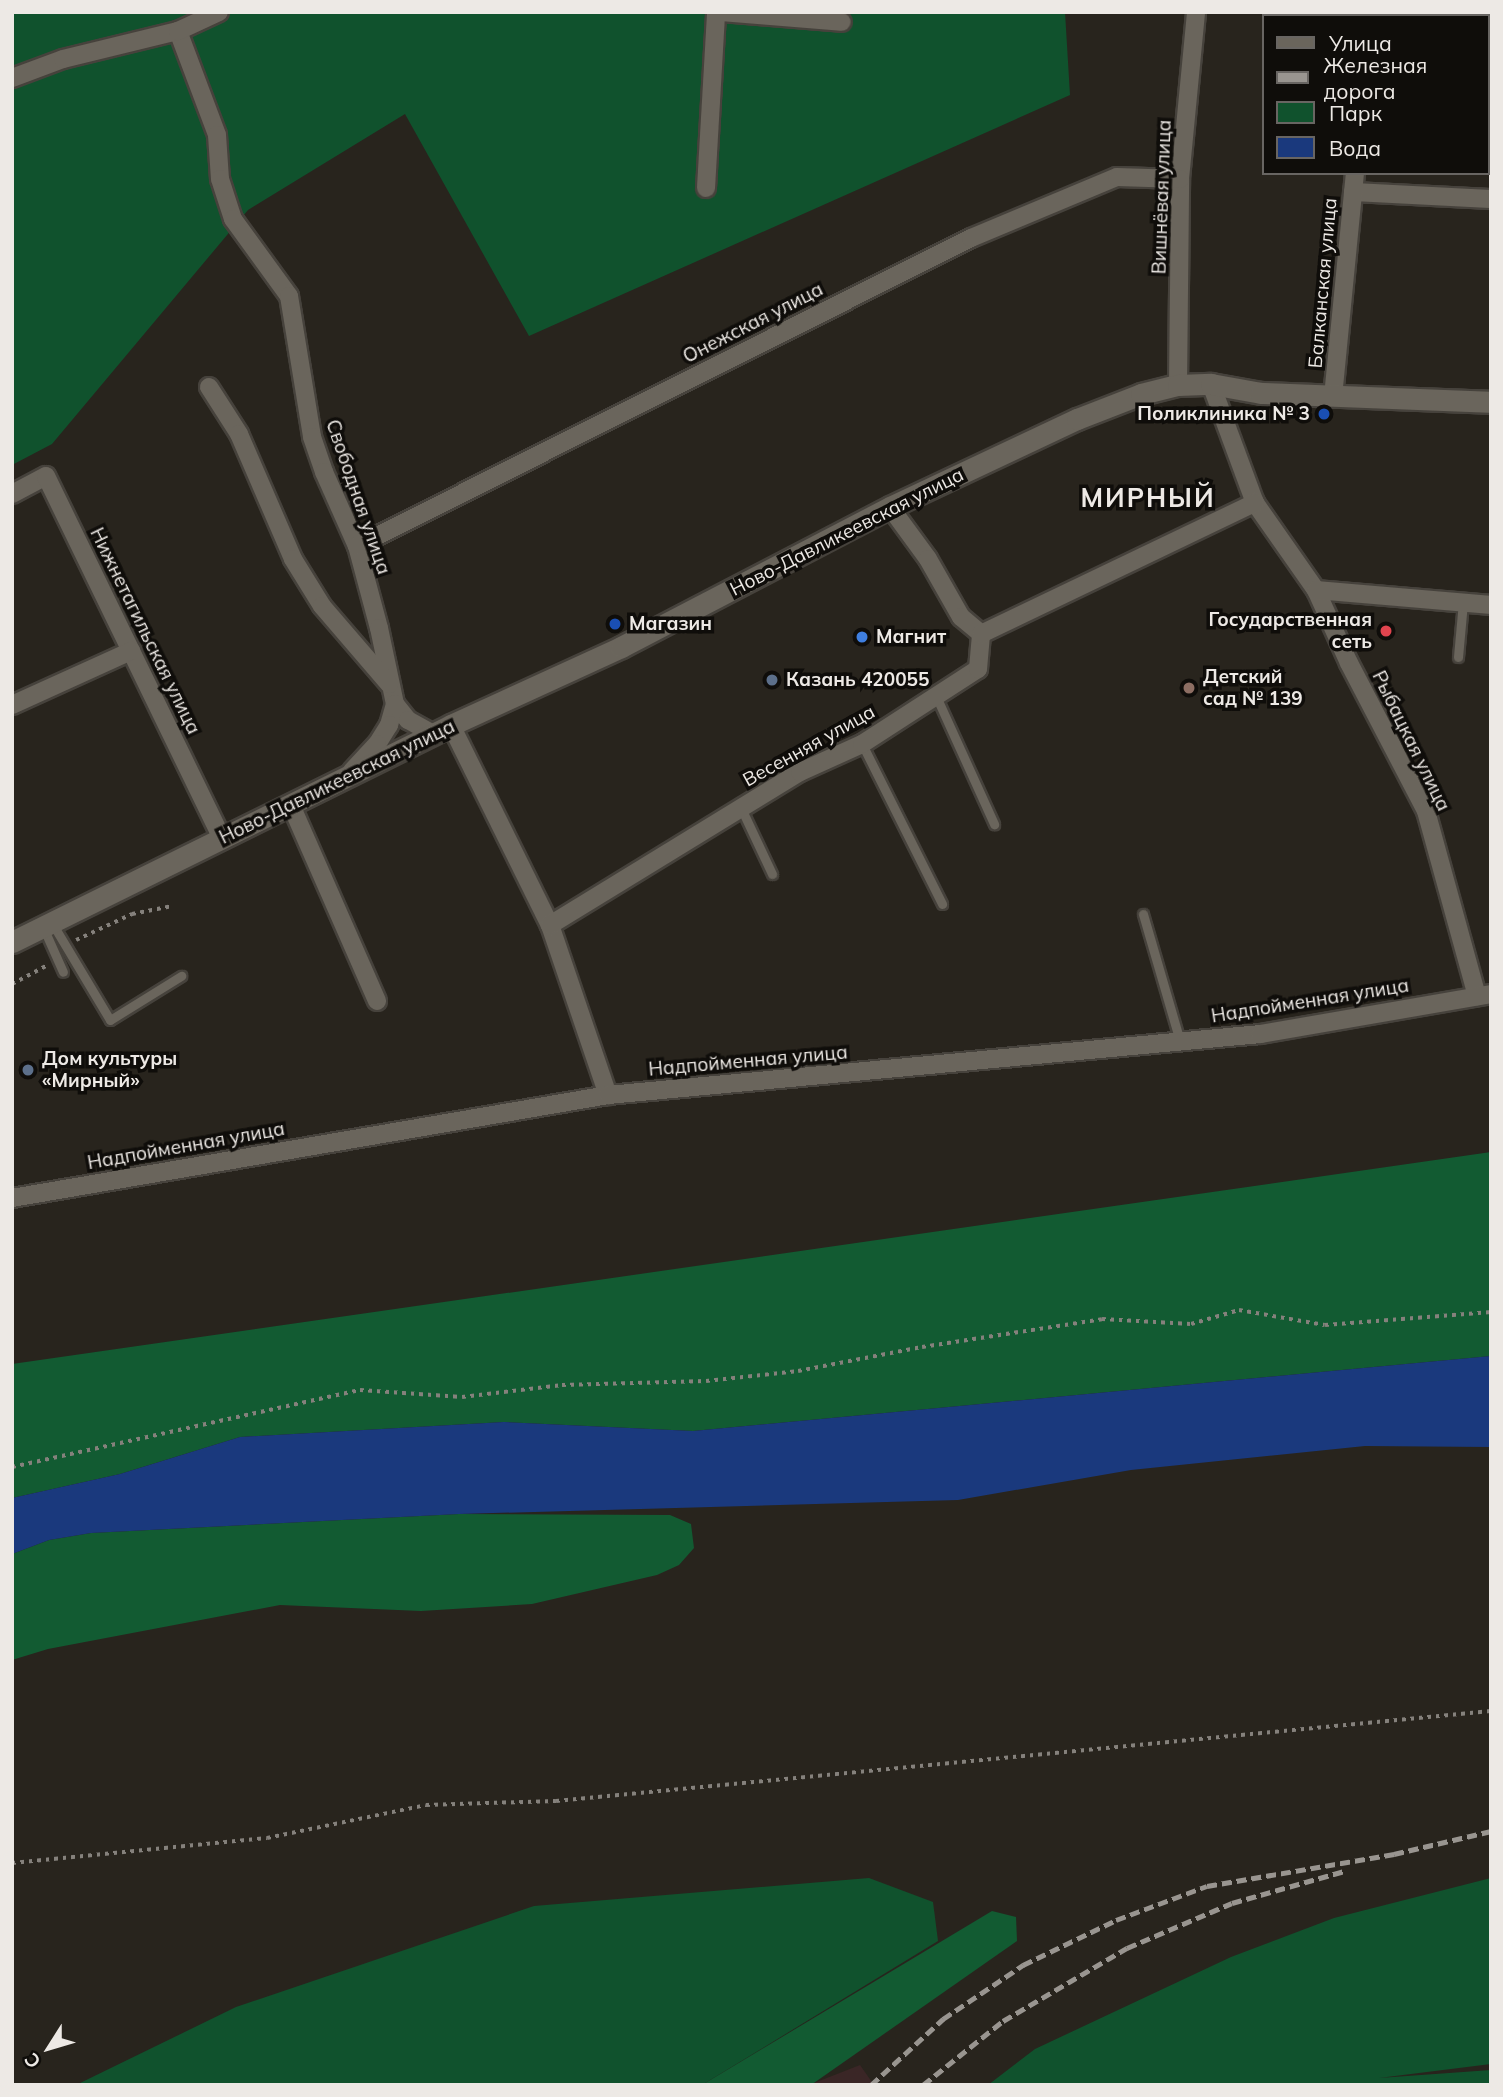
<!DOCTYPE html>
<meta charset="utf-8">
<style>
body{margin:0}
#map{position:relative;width:1503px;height:2097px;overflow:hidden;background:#28241d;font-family:Mulish,sans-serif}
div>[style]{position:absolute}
.industrial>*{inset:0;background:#3a2626}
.green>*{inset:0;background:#10522d}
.forest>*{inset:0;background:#125b32}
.water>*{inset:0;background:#1a397d}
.path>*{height:3.5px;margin-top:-1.75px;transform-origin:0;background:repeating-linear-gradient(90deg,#85817c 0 3.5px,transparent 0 8.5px)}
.roads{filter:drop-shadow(2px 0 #46423c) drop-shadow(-2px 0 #46423c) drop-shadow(0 2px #46423c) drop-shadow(0 -2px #46423c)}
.lane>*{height:9px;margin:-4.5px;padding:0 4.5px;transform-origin:4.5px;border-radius:4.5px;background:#6a655c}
.street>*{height:18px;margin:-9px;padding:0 9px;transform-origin:9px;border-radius:9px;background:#6a655c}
.secondary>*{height:21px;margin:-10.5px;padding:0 10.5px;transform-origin:10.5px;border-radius:10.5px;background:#6a655c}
.rail>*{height:5px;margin-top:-2.5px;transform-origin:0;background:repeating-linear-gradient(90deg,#999590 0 10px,transparent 0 15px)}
.dots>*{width:19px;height:19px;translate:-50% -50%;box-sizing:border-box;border:4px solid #0f0d0a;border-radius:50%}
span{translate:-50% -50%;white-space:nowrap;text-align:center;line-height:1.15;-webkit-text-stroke:7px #0f0d0a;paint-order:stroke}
.street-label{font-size:19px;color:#ede9e5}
.poi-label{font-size:19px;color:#ede9e5;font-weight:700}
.right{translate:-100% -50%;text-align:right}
.left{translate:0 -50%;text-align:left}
.district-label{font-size:26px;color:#ede9e5;font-weight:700;letter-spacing:2px}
.frame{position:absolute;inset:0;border:14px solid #ede9e5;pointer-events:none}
.legend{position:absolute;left:1262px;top:14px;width:228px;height:161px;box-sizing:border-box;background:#0f0d0a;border:2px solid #686562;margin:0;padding:9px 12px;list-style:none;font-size:21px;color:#ede9e5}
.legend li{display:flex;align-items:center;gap:14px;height:35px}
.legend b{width:35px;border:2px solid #686562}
.north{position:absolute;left:14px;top:2013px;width:70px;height:70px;-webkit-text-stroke:5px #0f0d0a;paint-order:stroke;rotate:233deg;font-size:19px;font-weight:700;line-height:28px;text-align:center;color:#ede9e5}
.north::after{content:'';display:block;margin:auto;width:24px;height:32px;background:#ede9e5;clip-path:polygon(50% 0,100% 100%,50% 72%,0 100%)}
</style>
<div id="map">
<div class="industrial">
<i style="clip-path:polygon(860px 2065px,874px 2085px,809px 2085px)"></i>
</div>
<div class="green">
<i style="clip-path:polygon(12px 12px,1065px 12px,1070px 95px,529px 336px,405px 114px,248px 210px,52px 444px,12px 465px)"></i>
<i style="clip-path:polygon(869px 1878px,933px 1902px,938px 1941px,702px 2085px,76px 2085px,236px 2007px,534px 1906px)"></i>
<i style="clip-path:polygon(1491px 1878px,1491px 2064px,1379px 2078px,1491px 2070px,1491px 2085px,988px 2085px,1035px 2049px,1231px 1957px,1334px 1918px)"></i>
</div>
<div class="forest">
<i style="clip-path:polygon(1491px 1152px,1491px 1356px,693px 1431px,504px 1422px,240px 1437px,120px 1474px,12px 1498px,12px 1364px)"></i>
<i style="clip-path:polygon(459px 1514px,670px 1515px,691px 1524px,694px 1548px,679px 1565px,657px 1575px,532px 1604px,421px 1611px,280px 1605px,48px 1649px,12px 1660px,12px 1554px,49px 1540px,91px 1533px)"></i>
<i style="clip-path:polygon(992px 1911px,1016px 1917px,1017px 1941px,811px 2085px,702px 2085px)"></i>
</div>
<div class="water">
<i style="clip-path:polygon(1491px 1356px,1491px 1447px,1365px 1446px,1131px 1470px,958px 1500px,459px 1514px,91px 1533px,49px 1540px,12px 1554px,12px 1498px,120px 1474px,240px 1437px,504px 1422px,693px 1431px)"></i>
</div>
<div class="path">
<i style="left:76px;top:940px;width:62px;rotate:-24.9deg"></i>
<i style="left:132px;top:914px;width:41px;rotate:-11.3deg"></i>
<i style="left:12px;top:984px;width:38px;rotate:-28deg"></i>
<i style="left:12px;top:1467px;width:356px;rotate:-12.5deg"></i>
<i style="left:360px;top:1390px;width:102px;rotate:3.9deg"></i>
<i style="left:462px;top:1397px;width:101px;rotate:-6.8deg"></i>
<i style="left:562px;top:1385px;width:144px;rotate:-1.6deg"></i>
<i style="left:706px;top:1381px;width:93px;rotate:-6.2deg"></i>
<i style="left:798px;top:1371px;width:126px;rotate:-11deg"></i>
<i style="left:922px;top:1347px;width:182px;rotate:-8.8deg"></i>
<i style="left:1102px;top:1319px;width:89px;rotate:3.2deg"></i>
<i style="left:1191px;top:1324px;width:50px;rotate:-16.3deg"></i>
<i style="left:1239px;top:1310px;width:87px;rotate:9.9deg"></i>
<i style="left:1325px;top:1325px;width:167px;rotate:-4.5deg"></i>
<i style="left:12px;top:1863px;width:256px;rotate:-5.6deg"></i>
<i style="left:267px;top:1838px;width:162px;rotate:-11.7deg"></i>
<i style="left:426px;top:1805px;width:130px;rotate:-1.8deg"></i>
<i style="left:556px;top:1801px;width:939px;rotate:-5.5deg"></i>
</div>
<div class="roads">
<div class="lane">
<i style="left:1458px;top:657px;width:55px;rotate:-84.8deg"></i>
<i style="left:936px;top:696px;width:141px;rotate:65.6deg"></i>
<i style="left:862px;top:744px;width:179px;rotate:63.4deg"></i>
<i style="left:741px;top:808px;width:73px;rotate:64.8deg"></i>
<i style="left:1143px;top:914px;width:132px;rotate:73.8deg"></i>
<i style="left:52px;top:923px;width:113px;rotate:59.1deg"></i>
<i style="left:110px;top:1020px;width:84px;rotate:-31.8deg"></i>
<i style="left:43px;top:927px;width:49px;rotate:66deg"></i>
</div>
<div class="street">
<i style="left:721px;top:12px;width:121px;rotate:4.7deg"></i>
<i style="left:1369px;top:15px;width:5px;rotate:11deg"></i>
<i style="left:1487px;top:22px;width:4px"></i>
<i style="left:178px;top:31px;width:111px;rotate:69.4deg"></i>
<i style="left:217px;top:135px;width:44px;rotate:86.1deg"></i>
<i style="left:220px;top:179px;width:42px;rotate:72deg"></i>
<i style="left:233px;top:219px;width:95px;rotate:54deg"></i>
<i style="left:289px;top:296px;width:143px;rotate:80.7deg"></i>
<i style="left:312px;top:437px;width:37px;rotate:71deg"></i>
<i style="left:324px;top:472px;width:81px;rotate:66deg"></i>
<i style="left:357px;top:546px;width:85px;rotate:75deg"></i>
<i style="left:379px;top:628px;width:78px;rotate:78.1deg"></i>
<i style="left:395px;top:704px;width:22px;rotate:106deg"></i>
<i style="left:389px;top:725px;width:22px;rotate:122deg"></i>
<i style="left:377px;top:744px;width:37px;rotate:133deg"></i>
<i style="left:12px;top:78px;width:54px;rotate:-20.4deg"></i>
<i style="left:63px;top:59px;width:118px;rotate:-13.7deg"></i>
<i style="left:178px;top:31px;width:45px;rotate:-24.9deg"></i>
<i style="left:706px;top:188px;width:176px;rotate:-86.7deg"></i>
<i style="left:1353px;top:192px;width:138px;rotate:2.9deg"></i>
<i style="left:1211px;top:384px;width:127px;rotate:69.7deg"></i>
<i style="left:1255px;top:503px;width:106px;rotate:55deg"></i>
<i style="left:1316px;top:590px;width:80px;rotate:65.7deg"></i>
<i style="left:1349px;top:663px;width:167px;rotate:62.5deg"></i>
<i style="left:1426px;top:811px;width:192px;rotate:74.6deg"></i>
<i style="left:1178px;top:385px;width:206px;rotate:-89.4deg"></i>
<i style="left:1180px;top:179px;width:168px;rotate:-84.5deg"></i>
<i style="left:209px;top:387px;width:56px;rotate:57.4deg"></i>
<i style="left:239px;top:434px;width:136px;rotate:66.6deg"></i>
<i style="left:293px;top:559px;width:55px;rotate:58.3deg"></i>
<i style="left:322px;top:606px;width:103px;rotate:49.3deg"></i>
<i style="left:1333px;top:397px;width:225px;rotate:-84.4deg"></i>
<i style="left:12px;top:494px;width:38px;rotate:-28deg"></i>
<i style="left:46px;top:476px;width:403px;rotate:64.1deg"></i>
<i style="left:890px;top:507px;width:64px;rotate:53.8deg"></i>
<i style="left:928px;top:559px;width:67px;rotate:60.4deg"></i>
<i style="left:961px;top:617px;width:26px;rotate:40deg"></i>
<i style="left:357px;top:546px;width:687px;rotate:-26.64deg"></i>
<i style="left:971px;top:238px;width:158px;rotate:-22.7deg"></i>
<i style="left:1117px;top:177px;width:63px;rotate:1.8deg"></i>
<i style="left:1316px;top:590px;width:176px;rotate:4.9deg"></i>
<i style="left:395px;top:704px;width:21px;rotate:51deg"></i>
<i style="left:408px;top:720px;width:29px;rotate:29deg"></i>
<i style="left:12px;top:705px;width:131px;rotate:-24.4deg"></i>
<i style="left:451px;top:725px;width:223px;rotate:63.7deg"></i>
<i style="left:550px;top:925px;width:180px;rotate:71.2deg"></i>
<i style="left:291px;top:805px;width:214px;rotate:66.3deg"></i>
<i style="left:550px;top:925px;width:293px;rotate:-31.5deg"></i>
<i style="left:800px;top:772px;width:68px;rotate:-24.3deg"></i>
<i style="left:862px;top:744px;width:138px;rotate:-32.9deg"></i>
<i style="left:978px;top:669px;width:35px;rotate:-85deg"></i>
<i style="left:981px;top:634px;width:304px;rotate:-25.6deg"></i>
<i style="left:12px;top:1198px;width:605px;rotate:-9.8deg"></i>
<i style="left:608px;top:1095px;width:655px;rotate:-5.34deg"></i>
<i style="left:1260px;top:1034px;width:234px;rotate:-9.8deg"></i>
</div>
<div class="secondary">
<i style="left:12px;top:942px;width:490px;rotate:-26.3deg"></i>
<i style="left:451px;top:725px;width:187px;rotate:-24.6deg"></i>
<i style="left:621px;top:647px;width:303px;rotate:-27.5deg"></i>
<i style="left:890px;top:507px;width:207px;rotate:-25.2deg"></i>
<i style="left:1077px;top:419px;width:69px;rotate:-21.3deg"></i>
<i style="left:1141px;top:394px;width:38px;rotate:-14deg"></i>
<i style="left:1178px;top:385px;width:33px;rotate:-2deg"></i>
<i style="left:1211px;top:384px;width:51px;rotate:10.2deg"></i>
<i style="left:1261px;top:393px;width:230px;rotate:2.2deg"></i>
</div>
</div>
<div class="rail">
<i style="left:871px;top:2085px;width:98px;rotate:-42.5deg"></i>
<i style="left:943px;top:2019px;width:97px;rotate:-34deg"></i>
<i style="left:1023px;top:1965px;width:103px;rotate:-25.8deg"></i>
<i style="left:1116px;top:1920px;width:97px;rotate:-20.5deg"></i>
<i style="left:1207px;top:1886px;width:190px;rotate:-9.7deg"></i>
<i style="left:1394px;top:1854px;width:100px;rotate:-13.3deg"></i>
<i style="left:923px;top:2085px;width:102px;rotate:-38.7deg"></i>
<i style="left:1003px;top:2021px;width:144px;rotate:-30.5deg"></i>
<i style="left:1127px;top:1948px;width:114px;rotate:-23.2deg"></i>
<i style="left:1232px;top:1903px;width:116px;rotate:-15.9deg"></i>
</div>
<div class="dots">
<i style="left:1324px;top:414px;background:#1a4fb4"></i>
<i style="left:615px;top:624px;background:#1a4fb4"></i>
<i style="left:1386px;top:631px;background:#e0444e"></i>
<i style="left:862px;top:637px;background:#3f7fe0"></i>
<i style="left:772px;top:680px;background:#5c6f8a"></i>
<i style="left:1189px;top:688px;background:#8d6e63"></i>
<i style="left:28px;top:1070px;background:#5c6f8a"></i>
</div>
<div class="street-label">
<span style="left:1162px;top:197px;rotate:-88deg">Вишнёвая улица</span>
<span style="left:1323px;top:283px;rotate:-85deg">Балканская улица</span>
<span style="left:753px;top:323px;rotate:-27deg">Онежская улица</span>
<span style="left:358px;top:497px;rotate:71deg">Свободная улица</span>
<span style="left:847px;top:532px;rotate:-27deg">Ново-Давликеевская улица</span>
<span style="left:145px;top:631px;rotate:64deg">Нижнетагильская улица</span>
<span style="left:1411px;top:741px;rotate:64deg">Рыбацкая улица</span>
<span style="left:809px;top:746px;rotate:-29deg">Весенняя улица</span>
<span style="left:337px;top:782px;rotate:-26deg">Ново-Давликеевская улица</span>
<span style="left:1310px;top:1001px;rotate:-9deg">Надпойменная улица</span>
<span style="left:748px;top:1061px;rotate:-5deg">Надпойменная улица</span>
<span style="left:186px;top:1146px;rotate:-10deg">Надпойменная улица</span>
</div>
<div class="poi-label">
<span class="right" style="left:1310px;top:414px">Поликлиника № 3</span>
<span class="right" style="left:1372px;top:631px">Государственная<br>сеть</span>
<span class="left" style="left:629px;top:624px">Магазин</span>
<span class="left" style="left:876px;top:637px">Магнит</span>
<span class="left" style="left:1203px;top:688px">Детский<br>сад № 139</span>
<span class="left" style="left:786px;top:680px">Казань 420055</span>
<span class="left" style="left:42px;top:1070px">Дом культуры<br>«Мирный»</span>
</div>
<div class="district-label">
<span style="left:1148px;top:498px">МИРНЫЙ</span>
</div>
<div class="frame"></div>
<ul class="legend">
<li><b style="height:9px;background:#6a655c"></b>Улица</li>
<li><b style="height:9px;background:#999590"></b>Железная дорога</li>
<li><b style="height:19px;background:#10522d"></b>Парк</li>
<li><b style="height:19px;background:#1a397d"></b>Вода</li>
</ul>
<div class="north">С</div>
</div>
